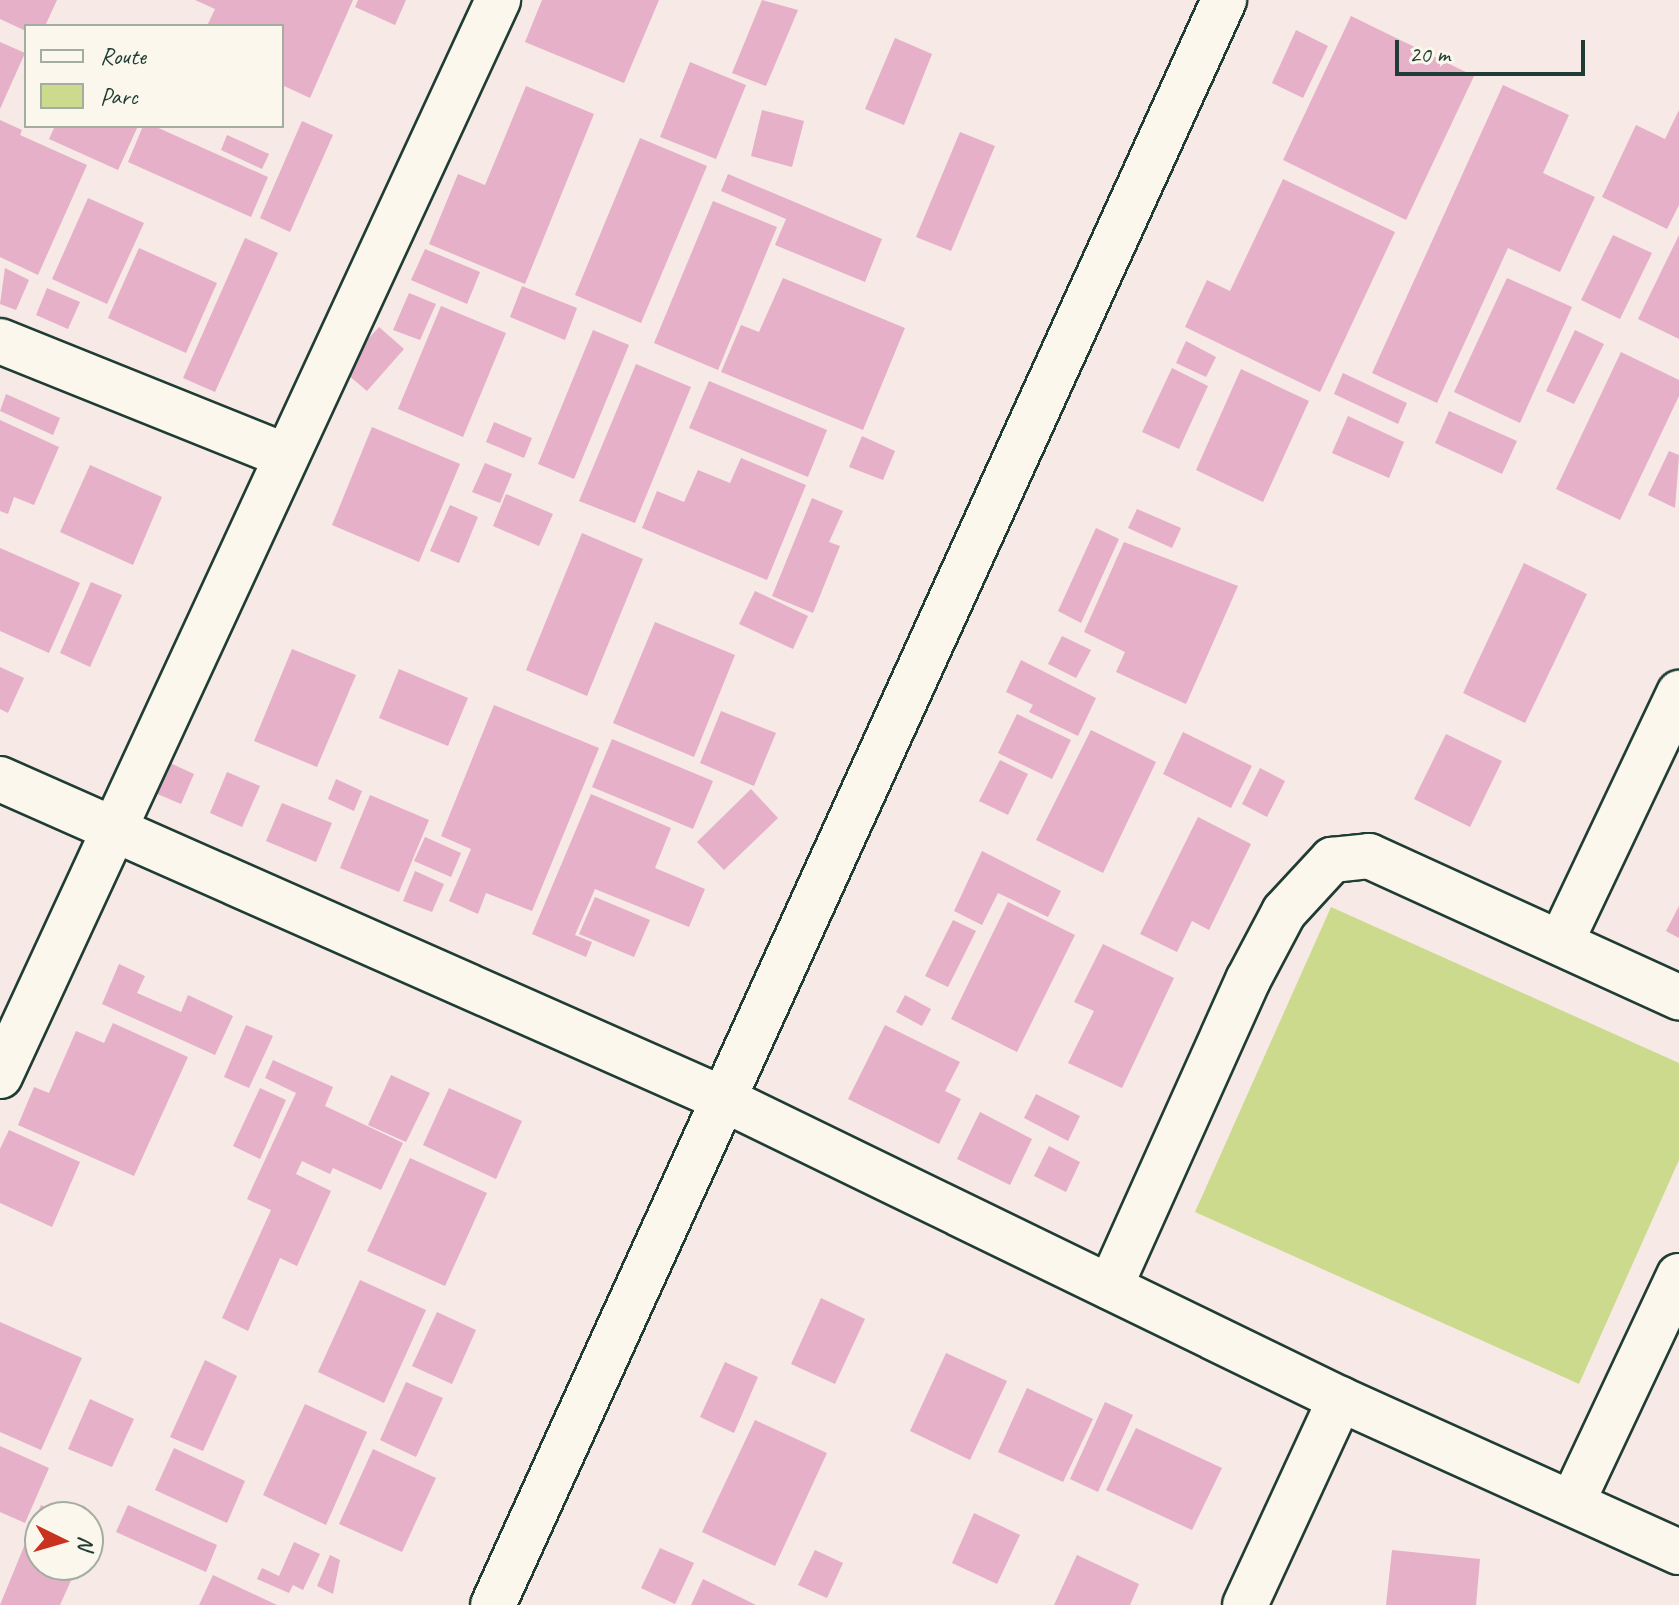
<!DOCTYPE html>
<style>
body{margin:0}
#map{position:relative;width:1679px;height:1605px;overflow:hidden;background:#f7e9e5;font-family:Caveat,sans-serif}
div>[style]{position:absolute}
.green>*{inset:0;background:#ccda8e}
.building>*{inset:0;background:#e5b0c8}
.roads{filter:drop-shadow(2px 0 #1f3d34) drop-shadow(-2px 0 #1f3d34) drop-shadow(0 2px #1f3d34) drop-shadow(0 -2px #1f3d34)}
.minor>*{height:44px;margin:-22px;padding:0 22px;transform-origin:22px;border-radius:22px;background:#fbf7ec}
span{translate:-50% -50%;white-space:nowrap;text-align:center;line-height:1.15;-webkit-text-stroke:7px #fbf7ec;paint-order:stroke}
.legend{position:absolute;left:24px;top:24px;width:260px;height:104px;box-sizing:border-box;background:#fbf7ec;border:2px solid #a3ada2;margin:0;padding:10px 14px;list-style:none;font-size:24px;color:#1f3d34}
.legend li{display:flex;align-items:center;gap:16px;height:40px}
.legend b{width:40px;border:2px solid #a3ada2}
.north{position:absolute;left:24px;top:1501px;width:80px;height:80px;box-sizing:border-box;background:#fbf7ec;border:2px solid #a3ada2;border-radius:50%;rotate:95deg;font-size:22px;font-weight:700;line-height:32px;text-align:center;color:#1f3d34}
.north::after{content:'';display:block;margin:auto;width:28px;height:36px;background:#c8321e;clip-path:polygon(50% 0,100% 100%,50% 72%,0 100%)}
.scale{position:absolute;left:1395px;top:40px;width:190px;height:36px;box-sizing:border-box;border:4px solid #1f3d34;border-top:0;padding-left:10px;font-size:24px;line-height:28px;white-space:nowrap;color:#1f3d34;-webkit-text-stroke:6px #fbf7ec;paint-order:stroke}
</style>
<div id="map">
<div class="green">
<i style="clip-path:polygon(1331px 907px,1679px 1063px,1679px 1160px,1579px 1384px,1195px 1212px)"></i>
</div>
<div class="building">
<i style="clip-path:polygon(0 0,57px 0,45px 26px,26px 26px,26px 31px,0 19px)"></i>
<i style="clip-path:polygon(195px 0,353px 0,310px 98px,282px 85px,282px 26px,207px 26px,215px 9px)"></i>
<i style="clip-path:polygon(358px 0,406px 0,395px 25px,355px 7px)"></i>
<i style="clip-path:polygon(542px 0,659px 0,624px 83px,525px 42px)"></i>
<i style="clip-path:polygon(762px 0,798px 10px,766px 86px,732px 73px)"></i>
<i style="clip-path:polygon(1351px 16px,1474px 76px,1406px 220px,1283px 160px)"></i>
<i style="clip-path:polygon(1296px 30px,1328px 46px,1303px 98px,1272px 83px)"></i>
<i style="clip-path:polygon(895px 38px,932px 54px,904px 125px,865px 109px)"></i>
<i style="clip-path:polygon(0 42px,25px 53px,0 109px)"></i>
<i style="clip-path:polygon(690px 62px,746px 85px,716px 159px,660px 137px)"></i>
<i style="clip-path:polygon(1503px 85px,1569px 115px,1543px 173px,1595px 197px,1560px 272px,1508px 248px,1437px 403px,1372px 373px)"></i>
<i style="clip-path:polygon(526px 86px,594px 114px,525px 284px,429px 244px,458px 174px,485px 185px)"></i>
<i style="clip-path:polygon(762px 110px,804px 121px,792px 167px,751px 156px)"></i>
<i style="clip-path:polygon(1679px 110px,1679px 205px,1667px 229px,1602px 197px,1636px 125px,1665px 139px)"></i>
<i style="clip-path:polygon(0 120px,22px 130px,20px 135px,87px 165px,38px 275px,0 257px)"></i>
<i style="clip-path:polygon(302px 121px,333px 135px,290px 232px,260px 218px)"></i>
<i style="clip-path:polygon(55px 126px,138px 126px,118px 170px,49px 139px)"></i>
<i style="clip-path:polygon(143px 126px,154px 126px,268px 177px,251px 217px,128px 162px)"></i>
<i style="clip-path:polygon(960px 132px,995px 146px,951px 251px,916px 237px)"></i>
<i style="clip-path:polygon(227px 135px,269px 154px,262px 169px,221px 150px)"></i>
<i style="clip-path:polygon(640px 138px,707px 166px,641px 323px,575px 295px)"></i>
<i style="clip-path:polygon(728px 174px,882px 239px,865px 282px,775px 245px,786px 219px,721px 191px)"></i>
<i style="clip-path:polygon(1283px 179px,1395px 232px,1320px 392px,1185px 327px,1207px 280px,1230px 291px)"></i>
<i style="clip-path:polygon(88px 198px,144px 223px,107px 304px,52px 279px)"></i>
<i style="clip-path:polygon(713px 201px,777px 227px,718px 370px,654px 343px)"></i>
<i style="clip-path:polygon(1613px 235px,1652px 253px,1620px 319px,1581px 300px)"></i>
<i style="clip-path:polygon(1679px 235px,1679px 339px,1638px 319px)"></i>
<i style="clip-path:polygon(245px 238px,278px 253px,215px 392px,183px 378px)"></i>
<i style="clip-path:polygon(139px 248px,217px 283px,186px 353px,108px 318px)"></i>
<i style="clip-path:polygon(425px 249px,480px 272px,467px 304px,411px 280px)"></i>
<i style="clip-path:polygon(5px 268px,29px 280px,16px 310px,0 304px)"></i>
<i style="clip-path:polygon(783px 278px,905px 328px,863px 430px,721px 372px,741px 325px,759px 332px)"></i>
<i style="clip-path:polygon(1507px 278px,1572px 307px,1520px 423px,1454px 392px)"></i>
<i style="clip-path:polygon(522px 286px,577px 308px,565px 340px,510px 317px)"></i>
<i style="clip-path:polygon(47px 288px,80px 302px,68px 329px,36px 315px)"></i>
<i style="clip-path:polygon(409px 293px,436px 304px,420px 340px,393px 330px)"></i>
<i style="clip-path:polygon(441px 306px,506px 333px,463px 437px,398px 409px)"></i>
<i style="clip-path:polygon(379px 327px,404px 349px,367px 391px,341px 369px)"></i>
<i style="clip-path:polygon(593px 330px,629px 345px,574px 479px,538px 464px)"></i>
<i style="clip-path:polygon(1575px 330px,1604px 344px,1574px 404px,1546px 391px)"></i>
<i style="clip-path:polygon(1186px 341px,1216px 357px,1206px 377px,1176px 363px)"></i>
<i style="clip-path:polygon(1621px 352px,1679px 380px,1679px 396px,1620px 520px,1556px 489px)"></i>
<i style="clip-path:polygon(636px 364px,691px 387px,635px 523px,579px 501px)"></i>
<i style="clip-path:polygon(1172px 368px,1208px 386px,1179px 449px,1142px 432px)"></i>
<i style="clip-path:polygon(1241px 369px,1309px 401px,1263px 502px,1196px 470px)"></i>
<i style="clip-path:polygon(1343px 373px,1407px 403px,1398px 424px,1334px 394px)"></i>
<i style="clip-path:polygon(709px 381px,827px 430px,808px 477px,689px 428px)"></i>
<i style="clip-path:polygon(6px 394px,60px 418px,53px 435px,0 411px)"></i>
<i style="clip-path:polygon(1449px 411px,1517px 441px,1502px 474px,1435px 443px)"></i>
<i style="clip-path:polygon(1348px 416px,1404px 442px,1389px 478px,1332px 453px)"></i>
<i style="clip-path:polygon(0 420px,59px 447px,34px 505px,14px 497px,8px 514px,0 511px)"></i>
<i style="clip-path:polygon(494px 422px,532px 438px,524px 458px,486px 442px)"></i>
<i style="clip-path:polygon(372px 427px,460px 464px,419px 562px,332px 525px)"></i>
<i style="clip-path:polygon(862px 436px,895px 451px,883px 480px,849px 467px)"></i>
<i style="clip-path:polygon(1669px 451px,1679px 455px,1675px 508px,1648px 495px)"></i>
<i style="clip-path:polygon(741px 458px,806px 485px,767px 580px,642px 528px,657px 491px,684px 502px,698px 470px,730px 483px)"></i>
<i style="clip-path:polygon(485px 463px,512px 474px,500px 503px,472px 492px)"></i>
<i style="clip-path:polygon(90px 465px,162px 497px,133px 565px,60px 532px)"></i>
<i style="clip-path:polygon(506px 494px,553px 514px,539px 546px,493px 526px)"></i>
<i style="clip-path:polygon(812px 498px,843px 511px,829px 542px,840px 546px,813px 613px,772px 596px)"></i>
<i style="clip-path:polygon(450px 505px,478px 517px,459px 563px,430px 551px)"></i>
<i style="clip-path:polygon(1137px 509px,1181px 528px,1172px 548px,1128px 528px)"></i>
<i style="clip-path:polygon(1096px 528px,1119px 539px,1081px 623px,1058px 611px)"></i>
<i style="clip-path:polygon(582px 533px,643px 559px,587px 696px,526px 670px)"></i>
<i style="clip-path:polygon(1124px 542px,1238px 586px,1186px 704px,1116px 672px,1125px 652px,1084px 632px)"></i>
<i style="clip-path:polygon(0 548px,80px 583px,49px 653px,0 631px)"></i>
<i style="clip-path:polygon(1524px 563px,1587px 594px,1525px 723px,1463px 693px)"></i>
<i style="clip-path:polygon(91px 582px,122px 595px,90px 667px,60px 653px)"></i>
<i style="clip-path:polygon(755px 591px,808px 616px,793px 649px,739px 624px)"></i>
<i style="clip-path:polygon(655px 622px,735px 655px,694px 757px,613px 723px)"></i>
<i style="clip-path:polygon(1062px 636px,1091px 650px,1076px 678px,1048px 664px)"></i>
<i style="clip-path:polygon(292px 649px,356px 675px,317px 767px,254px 741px)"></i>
<i style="clip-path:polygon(1021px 660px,1096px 698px,1078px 736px,1029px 712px,1033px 705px,1006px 692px)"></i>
<i style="clip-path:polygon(0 667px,24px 678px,8px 713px,0 709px)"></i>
<i style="clip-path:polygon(399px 669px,468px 698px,448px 746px,379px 718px)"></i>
<i style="clip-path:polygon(494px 705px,599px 748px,532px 911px,486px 893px,478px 914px,449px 901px,471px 849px,441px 836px)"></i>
<i style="clip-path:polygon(721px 711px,776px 733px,754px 786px,700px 763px)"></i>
<i style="clip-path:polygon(1017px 714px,1071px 740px,1052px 779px,998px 753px)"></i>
<i style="clip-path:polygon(1091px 730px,1156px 762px,1103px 873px,1036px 840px)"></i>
<i style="clip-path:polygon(1183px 732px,1252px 766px,1231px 808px,1163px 774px)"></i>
<i style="clip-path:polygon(1446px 734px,1502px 761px,1470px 827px,1414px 799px)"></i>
<i style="clip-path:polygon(612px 739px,713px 781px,693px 829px,592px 787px)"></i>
<i style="clip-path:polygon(1000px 760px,1028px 774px,1008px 815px,979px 801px)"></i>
<i style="clip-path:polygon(168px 762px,194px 774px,181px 804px,155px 793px)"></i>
<i style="clip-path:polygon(1260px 768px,1285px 781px,1267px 817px,1242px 804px)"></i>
<i style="clip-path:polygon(227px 772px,260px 786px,242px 827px,210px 813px)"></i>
<i style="clip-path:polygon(336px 779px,362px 791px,354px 811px,328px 799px)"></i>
<i style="clip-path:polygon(751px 789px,778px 818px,724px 870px,697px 842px)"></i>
<i style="clip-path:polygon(591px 794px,671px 828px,655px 868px,705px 889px,689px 927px,595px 889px,575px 935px,592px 942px,586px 957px,532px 934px)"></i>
<i style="clip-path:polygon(370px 795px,429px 820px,399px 892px,340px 868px)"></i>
<i style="clip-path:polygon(282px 803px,332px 823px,316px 862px,266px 841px)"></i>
<i style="clip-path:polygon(1198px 817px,1251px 844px,1209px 930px,1192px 921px,1177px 952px,1140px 934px)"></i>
<i style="clip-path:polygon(425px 837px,461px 853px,451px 877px,414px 861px)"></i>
<i style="clip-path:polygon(982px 851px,1061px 891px,1048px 917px,998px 893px,982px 925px,954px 911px)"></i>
<i style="clip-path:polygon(415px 871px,444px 884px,432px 912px,403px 901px)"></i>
<i style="clip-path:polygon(595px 897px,650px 920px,634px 957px,579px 934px)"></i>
<i style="clip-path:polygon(1008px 902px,1075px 935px,1017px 1052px,951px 1019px)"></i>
<i style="clip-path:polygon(1679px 906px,1679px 938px,1666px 931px)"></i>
<i style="clip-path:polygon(953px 920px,976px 931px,948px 987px,925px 976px)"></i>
<i style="clip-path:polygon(1103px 944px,1174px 978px,1122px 1088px,1068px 1063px,1094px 1011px,1074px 1002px)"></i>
<i style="clip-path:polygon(119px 964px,145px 976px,137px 993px,181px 1012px,188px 995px,233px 1016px,215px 1055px,102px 1004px)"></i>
<i style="clip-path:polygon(905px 995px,931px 1009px,922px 1026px,896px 1012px)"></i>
<i style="clip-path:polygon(113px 1023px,188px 1057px,134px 1176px,18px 1125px,34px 1087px,49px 1093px,76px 1031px,104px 1043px)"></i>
<i style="clip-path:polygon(246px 1025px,273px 1036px,249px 1088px,224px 1077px)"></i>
<i style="clip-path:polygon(885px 1025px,960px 1062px,945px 1091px,961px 1099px,939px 1144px,848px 1099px)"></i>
<i style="clip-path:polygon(273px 1060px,333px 1087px,325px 1106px,403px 1143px,381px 1190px,333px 1168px,330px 1174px,302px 1161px,296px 1174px,331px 1191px,297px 1266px,280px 1258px,248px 1331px,222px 1318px,271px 1210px,247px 1199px,296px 1093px,265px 1078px)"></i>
<i style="clip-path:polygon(391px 1075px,430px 1093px,406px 1142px,368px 1125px)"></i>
<i style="clip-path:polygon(260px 1088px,286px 1100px,260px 1159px,233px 1146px)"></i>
<i style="clip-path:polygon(449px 1088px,522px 1121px,496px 1179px,423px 1145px)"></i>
<i style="clip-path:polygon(1036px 1094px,1080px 1116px,1068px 1141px,1024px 1118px)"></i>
<i style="clip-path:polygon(980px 1112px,1032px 1139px,1010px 1185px,957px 1159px)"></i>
<i style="clip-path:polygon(9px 1130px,80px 1162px,52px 1227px,0 1203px,0 1149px)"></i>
<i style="clip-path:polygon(1049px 1146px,1080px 1162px,1066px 1192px,1034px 1176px)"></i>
<i style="clip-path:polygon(410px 1158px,487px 1193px,445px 1286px,367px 1251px)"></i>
<i style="clip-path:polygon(360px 1280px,426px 1310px,384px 1403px,318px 1372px)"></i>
<i style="clip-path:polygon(821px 1298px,865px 1319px,835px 1384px,791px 1364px)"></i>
<i style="clip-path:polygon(437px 1312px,476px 1330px,452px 1384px,412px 1366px)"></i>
<i style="clip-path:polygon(0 1322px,82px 1358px,41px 1450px,0 1432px)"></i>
<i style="clip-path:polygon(946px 1353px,1007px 1381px,970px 1460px,910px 1431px)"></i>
<i style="clip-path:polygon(205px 1360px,237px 1376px,203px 1451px,170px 1437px)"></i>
<i style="clip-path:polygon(725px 1362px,758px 1377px,734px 1433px,700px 1417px)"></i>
<i style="clip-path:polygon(406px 1382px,443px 1398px,416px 1457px,380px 1440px)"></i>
<i style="clip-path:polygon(1027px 1388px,1093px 1419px,1063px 1482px,998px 1452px)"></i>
<i style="clip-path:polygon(90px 1399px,134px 1419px,112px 1467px,68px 1449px)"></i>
<i style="clip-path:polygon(1105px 1402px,1133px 1415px,1098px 1492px,1070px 1479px)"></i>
<i style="clip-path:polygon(305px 1404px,367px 1432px,326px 1525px,263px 1495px)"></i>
<i style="clip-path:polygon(755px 1420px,827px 1453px,775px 1566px,702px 1532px)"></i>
<i style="clip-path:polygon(1136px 1428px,1222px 1468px,1192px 1530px,1106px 1490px)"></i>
<i style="clip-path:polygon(0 1446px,49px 1468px,25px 1523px,0 1512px)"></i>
<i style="clip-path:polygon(174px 1448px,245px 1481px,227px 1523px,155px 1490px)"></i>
<i style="clip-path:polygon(373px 1449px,436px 1478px,402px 1552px,339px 1524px)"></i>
<i style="clip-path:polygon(41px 1505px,67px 1517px,40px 1517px,40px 1565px,78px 1565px,60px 1605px,0 1605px)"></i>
<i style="clip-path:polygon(128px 1505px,217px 1545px,206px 1572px,116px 1532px)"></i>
<i style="clip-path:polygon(974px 1513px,1020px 1535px,997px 1584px,952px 1563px)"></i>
<i style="clip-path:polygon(294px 1542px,320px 1554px,303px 1590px,293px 1585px,289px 1593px,257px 1579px,262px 1568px,279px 1576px)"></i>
<i style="clip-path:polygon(660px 1548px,694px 1563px,675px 1604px,641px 1588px)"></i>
<i style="clip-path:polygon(815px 1550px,843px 1563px,827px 1598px,798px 1585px)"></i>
<i style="clip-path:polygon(1392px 1550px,1480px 1559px,1476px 1605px,1386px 1605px)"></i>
<i style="clip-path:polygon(330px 1555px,340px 1560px,333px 1594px,317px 1586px)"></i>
<i style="clip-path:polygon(1077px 1555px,1139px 1584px,1130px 1605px,1054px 1605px)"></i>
<i style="clip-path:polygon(213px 1575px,277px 1605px,199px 1605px)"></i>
<i style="clip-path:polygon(703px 1579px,756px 1605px,691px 1605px)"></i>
</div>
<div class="roads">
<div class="minor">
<i style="left:0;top:341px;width:308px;rotate:21.9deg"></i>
<i style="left:0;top:779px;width:791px;rotate:23.87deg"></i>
<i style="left:723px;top:1099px;width:686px;rotate:25.93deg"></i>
<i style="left:1340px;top:1399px;width:372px;rotate:24.3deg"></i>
<i style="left:1561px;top:942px;width:276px;rotate:-64.6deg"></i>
<i style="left:0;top:1076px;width:1186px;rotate:-65.16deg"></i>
<i style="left:1110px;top:1287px;width:337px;rotate:-65.8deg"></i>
<i style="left:1248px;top:980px;width:77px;rotate:-62.1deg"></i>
<i style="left:1284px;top:912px;width:71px;rotate:-47.3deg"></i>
<i style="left:1332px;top:860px;width:37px;rotate:-6deg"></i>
<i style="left:1369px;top:856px;width:341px;rotate:24.5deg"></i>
<i style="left:1572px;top:1503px;width:251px;rotate:-64.8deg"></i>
<i style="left:493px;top:1605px;width:1764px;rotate:-65.51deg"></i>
<i style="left:1245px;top:1605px;width:227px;rotate:-65.2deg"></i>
</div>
</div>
<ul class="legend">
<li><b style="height:10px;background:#fbf7ec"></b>Route</li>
<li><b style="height:22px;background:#ccda8e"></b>Parc</li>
</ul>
<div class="north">N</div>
<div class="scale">20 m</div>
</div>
